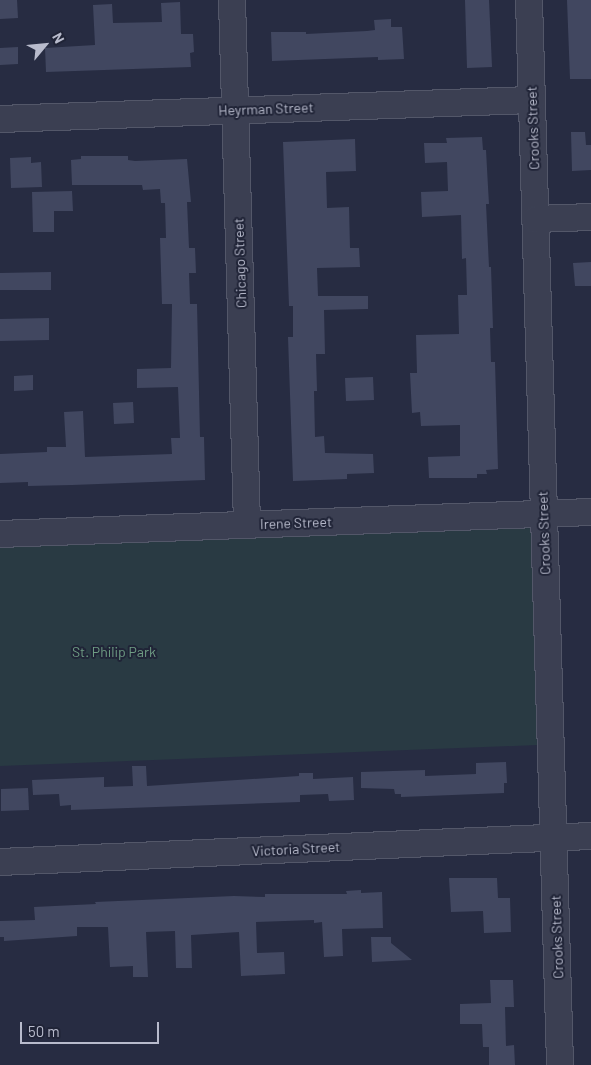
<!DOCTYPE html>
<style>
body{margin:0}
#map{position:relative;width:591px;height:1065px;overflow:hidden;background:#272c42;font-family:Barlow,sans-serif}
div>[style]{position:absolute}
.green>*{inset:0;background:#293a43}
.building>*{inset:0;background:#414760}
.roads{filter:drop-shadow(1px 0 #535769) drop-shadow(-1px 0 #535769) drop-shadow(0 1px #535769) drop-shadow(0 -1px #535769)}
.minor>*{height:26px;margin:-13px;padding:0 13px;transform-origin:13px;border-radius:13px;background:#3b3f52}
span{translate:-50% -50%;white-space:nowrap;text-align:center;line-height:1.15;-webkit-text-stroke:4px #202437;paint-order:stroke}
.street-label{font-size:14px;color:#b8bbcc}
.park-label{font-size:14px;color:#6f9d84}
.north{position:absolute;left:20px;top:20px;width:50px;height:50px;-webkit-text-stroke:4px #202437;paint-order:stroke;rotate:62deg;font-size:14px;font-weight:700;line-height:20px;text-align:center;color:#b8bbcc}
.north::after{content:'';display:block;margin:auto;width:18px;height:22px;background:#b8bbcc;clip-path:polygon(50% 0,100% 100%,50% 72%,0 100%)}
.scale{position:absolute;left:20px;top:1022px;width:139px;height:22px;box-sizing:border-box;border:2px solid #b8bbcc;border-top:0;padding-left:6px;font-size:15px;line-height:18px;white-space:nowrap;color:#b8bbcc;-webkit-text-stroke:4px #202437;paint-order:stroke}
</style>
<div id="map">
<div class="green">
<i style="clip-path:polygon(532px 528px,537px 745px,0 766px,0 547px)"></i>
</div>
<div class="building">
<i style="clip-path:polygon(0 0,17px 0,18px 18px,0 19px)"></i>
<i style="clip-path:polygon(465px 0,489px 0,492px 67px,467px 68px)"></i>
<i style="clip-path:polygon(567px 0,591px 0,591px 79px,570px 79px)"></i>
<i style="clip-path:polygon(180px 2px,181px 34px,193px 34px,194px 52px,190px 53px,191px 67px,46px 72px,45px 48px,95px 45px,93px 5px,112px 4px,113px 23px,162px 22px,161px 3px)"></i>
<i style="clip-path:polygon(391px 19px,391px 27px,402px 27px,404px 59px,378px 60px,378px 57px,272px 61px,271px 32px,306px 32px,306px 34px,367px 31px,375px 30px,374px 20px)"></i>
<i style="clip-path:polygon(18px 47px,18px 64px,0 65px,0 48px)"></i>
<i style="clip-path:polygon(571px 132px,585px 132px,586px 145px,591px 145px,591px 170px,572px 171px)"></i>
<i style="clip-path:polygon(482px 137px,483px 150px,486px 150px,488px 187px,489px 204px,486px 204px,489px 267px,491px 267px,493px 328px,490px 328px,491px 362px,495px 362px,498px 469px,486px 470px,487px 474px,477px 474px,477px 478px,429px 478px,428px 457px,460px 456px,460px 425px,421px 426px,420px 412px,412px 413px,410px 373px,417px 373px,416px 335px,459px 334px,458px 295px,467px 295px,466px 258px,462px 259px,461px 215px,422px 217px,421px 192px,448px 191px,447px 162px,425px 163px,424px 143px,447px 143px,446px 138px)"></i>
<i style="clip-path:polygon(355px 139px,356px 171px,326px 172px,327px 208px,349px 207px,350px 248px,359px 248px,360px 267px,317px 268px,318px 296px,368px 296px,368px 309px,324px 310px,325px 354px,316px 354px,317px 391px,314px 391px,315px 437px,324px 436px,325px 453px,373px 454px,374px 473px,347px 474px,347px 479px,293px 481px,288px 337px,293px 337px,293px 306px,289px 306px,283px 142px)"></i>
<i style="clip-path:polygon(81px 156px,128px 156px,128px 160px,135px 161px,187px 159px,191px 202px,187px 202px,189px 248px,195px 248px,196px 273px,189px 273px,190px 304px,197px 304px,200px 437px,204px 437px,205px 480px,72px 485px,28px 486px,28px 482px,0 483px,0 454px,47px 452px,47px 447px,66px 447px,64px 412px,83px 411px,85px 457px,172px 454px,171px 438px,180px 438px,178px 387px,137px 388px,137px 369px,171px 368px,172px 304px,162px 304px,160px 238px,166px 238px,165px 203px,161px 203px,160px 189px,143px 190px,142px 185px,72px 185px,71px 160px,81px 159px)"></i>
<i style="clip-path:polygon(31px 157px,31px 163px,41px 162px,42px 187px,11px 188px,10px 158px)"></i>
<i style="clip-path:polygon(72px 191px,73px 211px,54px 211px,54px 232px,33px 232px,32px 192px)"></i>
<i style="clip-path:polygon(591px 262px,591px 286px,575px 286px,573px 263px)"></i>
<i style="clip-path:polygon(51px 272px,51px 290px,0 290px,0 273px)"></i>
<i style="clip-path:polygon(49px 318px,49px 340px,0 341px,0 319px)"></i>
<i style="clip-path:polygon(33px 375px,33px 390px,14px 391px,14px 376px)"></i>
<i style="clip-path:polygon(373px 377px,374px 400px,346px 401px,345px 378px)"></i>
<i style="clip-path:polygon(133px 402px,134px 423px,114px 424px,113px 403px)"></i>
<i style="clip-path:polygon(506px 762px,507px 783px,504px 783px,504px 793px,401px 797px,401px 794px,395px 794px,394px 789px,361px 788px,361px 772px,425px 770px,425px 776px,476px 774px,476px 763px)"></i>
<i style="clip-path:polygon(132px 766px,146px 766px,147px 786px,299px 776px,299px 773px,313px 773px,313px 779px,353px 777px,354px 800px,329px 801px,328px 794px,300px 795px,300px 802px,71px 810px,71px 805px,60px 806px,59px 794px,33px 795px,32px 780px,104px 777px,104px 787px,133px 786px)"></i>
<i style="clip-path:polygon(28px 788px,29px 810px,1px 811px,1px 789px)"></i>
<i style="clip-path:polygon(449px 878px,497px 878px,498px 898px,510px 898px,511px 932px,484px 933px,483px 911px,451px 912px)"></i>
<i style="clip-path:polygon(361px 890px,361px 893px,382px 892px,383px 928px,342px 929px,343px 956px,324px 957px,322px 922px,314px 923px,314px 920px,256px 922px,257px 953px,284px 952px,285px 974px,241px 976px,239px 932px,191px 935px,192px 968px,176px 968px,175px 931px,146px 932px,148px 977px,133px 977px,133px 966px,110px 967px,108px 927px,77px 927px,77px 936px,4px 941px,4px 937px,0 937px,0 921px,35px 920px,34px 907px,96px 904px,95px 902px,234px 896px,265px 897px,265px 894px,347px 894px,346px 891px)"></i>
<i style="clip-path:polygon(371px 937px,391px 937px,391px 943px,412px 960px,372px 962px)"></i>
<i style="clip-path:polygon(490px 980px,513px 980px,514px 1007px,505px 1007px,506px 1046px,514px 1045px,515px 1065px,489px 1065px,489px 1047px,483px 1047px,482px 1024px,460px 1024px,460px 1004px,491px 1003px)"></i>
</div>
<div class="roads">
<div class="minor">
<i style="left:232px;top:0;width:525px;rotate:88.36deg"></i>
<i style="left:529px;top:0;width:1065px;rotate:88.33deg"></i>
<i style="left:0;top:119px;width:532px;rotate:-2.05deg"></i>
<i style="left:536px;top:219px;width:55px;rotate:-2.1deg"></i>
<i style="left:0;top:534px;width:591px;rotate:-2.13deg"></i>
<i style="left:0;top:862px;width:592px;rotate:-2.52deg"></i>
</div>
</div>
<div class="street-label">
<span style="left:266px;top:109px;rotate:-2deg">Heyrman Street</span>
<span style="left:533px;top:128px;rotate:-92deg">Crooks Street</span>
<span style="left:240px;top:263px;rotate:-92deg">Chicago Street</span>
<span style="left:296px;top:523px;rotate:-2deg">Irene Street</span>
<span style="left:544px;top:533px;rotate:-92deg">Crooks Street</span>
<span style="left:296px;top:849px;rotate:-3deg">Victoria Street</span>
<span style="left:557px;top:937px;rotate:-92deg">Crooks Street</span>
</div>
<div class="park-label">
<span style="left:114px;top:652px">St. Philip Park</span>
</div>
<div class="north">N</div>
<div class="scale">50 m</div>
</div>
